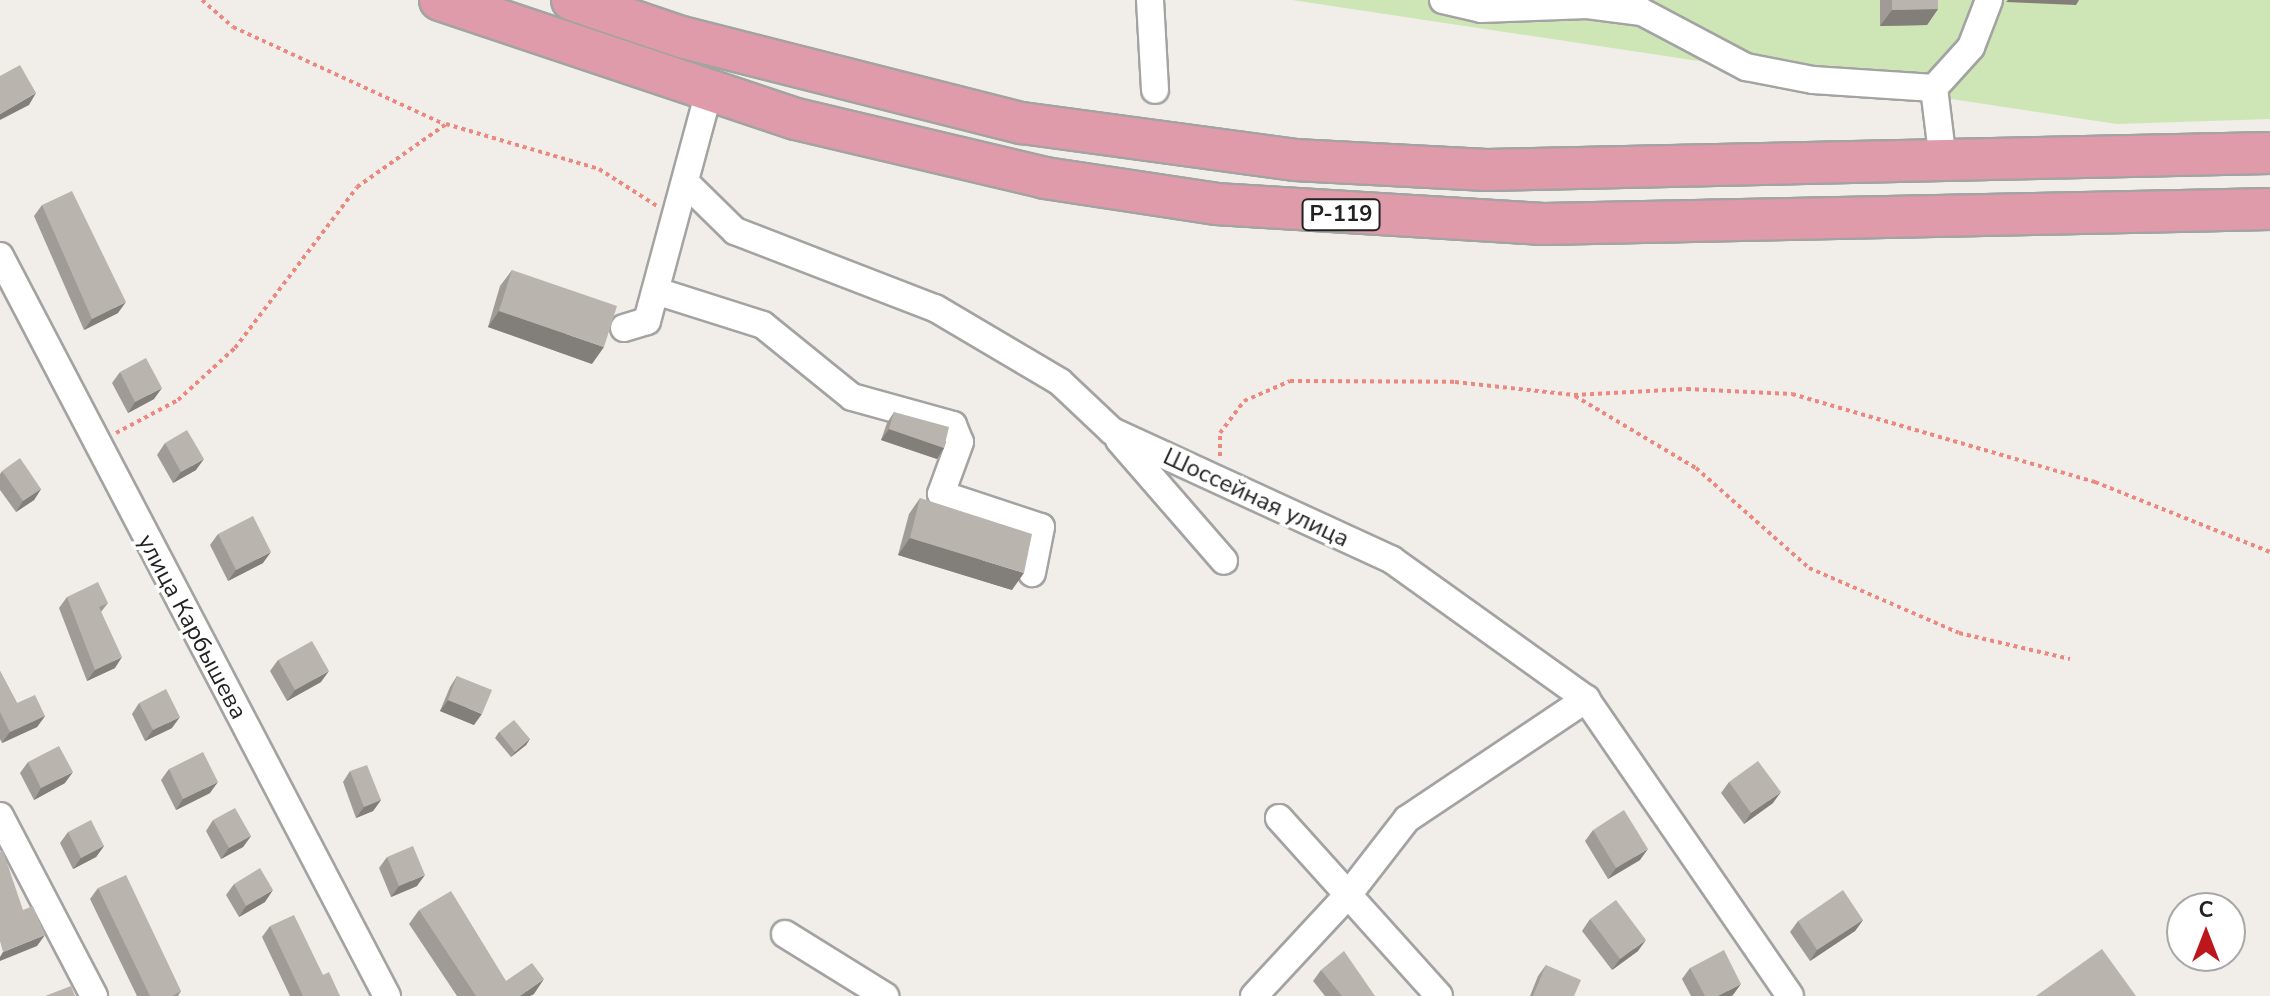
<!DOCTYPE html>
<meta charset="utf-8">
<style>
body{margin:0}
#map{position:relative;width:2270px;height:996px;overflow:hidden;background:#f1eeea;font-family:"Nunito Sans",sans-serif}
div>[style]{position:absolute}
.grass>*{inset:0;background:#cee5b6}
.path>*{height:4px;margin-top:-2px;transform-origin:0;background:repeating-linear-gradient(90deg,#eb8880 0 4px,transparent 0 8px)}
.roads{filter:drop-shadow(2px 0 #a3a3a3) drop-shadow(-2px 0 #a3a3a3) drop-shadow(0 2px #a3a3a3) drop-shadow(0 -2px #a3a3a3)}
.minor>*{height:26px;margin:-13px;padding:0 13px;transform-origin:13px;border-radius:13px;background:#fff}
.highway>*{height:40px;margin:-20px;padding:0 20px;transform-origin:20px;border-radius:20px;background:#df9ba9}
.wall>*{inset:0;background:#a09b96}
.shaded-wall>*{inset:0;background:#827e7a}
.building>*{inset:0;background:#bab4af}
span{translate:-50% -50%;white-space:nowrap;text-align:center;line-height:1.15;-webkit-text-stroke:7px #fff;paint-order:stroke}
.shield-label span{padding:2px 6px;background:#fff;border:2px solid;border-radius:6px;-webkit-text-stroke-width:0}
.shield-label{font-size:22px;color:#222;font-weight:700}
.street-label{font-size:24px;color:#222}
.north{position:absolute;left:2166px;top:892px;width:80px;height:80px;box-sizing:border-box;background:#fff;border:2px solid #a7a7a7;border-radius:50%;rotate:0deg;font-size:22px;font-weight:700;line-height:32px;text-align:center;color:#222}
.north::after{content:'';display:block;margin:auto;width:28px;height:36px;background:#bd171b;clip-path:polygon(50% 0,100% 100%,50% 72%,0 100%)}
</style>
<div id="map">
<div class="grass">
<i style="clip-path:polygon(1292px 0,2270px 0,2270px 119px,2117px 124px)"></i>
</div>
<div class="path">
<i style="left:202px;top:0;width:41px;rotate:41.1deg"></i>
<i style="left:233px;top:27px;width:232px;rotate:24.7deg"></i>
<i style="left:1575px;top:396px;width:141px;rotate:30.8deg"></i>
<i style="left:1696px;top:468px;width:151px;rotate:41.5deg"></i>
<i style="left:1809px;top:568px;width:163px;rotate:23.4deg"></i>
<i style="left:1959px;top:633px;width:114px;rotate:13.2deg"></i>
<i style="left:116px;top:433px;width:70px;rotate:-28deg"></i>
<i style="left:178px;top:400px;width:77px;rotate:-42.4deg"></i>
<i style="left:235px;top:348px;width:202px;rotate:-52.8deg"></i>
<i style="left:357px;top:187px;width:109px;rotate:-35.3deg"></i>
<i style="left:446px;top:124px;width:159px;rotate:16.4deg"></i>
<i style="left:599px;top:169px;width:69px;rotate:32.5deg"></i>
<i style="left:1220px;top:456px;width:23px;rotate:-90deg"></i>
<i style="left:1220px;top:433px;width:40px;rotate:-53deg"></i>
<i style="left:1244px;top:401px;width:50px;rotate:-23.5deg"></i>
<i style="left:1290px;top:381px;width:165px;rotate:0.3deg"></i>
<i style="left:1455px;top:382px;width:120px;rotate:6.2deg"></i>
<i style="left:1574px;top:395px;width:113px;rotate:-3deg"></i>
<i style="left:1687px;top:389px;width:105px;rotate:2.7deg"></i>
<i style="left:1792px;top:394px;width:316px;rotate:16.2deg"></i>
<i style="left:2095px;top:482px;width:188px;rotate:21.8deg"></i>
</div>
<div class="roads">
<div class="minor">
<i style="left:1150px;top:0;width:90px;rotate:86.8deg"></i>
<i style="left:1443px;top:0;width:39px;rotate:13deg"></i>
<i style="left:1481px;top:9px;width:106px;rotate:-2.2deg"></i>
<i style="left:1587px;top:5px;width:55px;rotate:7.3deg"></i>
<i style="left:1642px;top:12px;width:118px;rotate:27.9deg"></i>
<i style="left:1746px;top:67px;width:68px;rotate:11deg"></i>
<i style="left:1813px;top:80px;width:121px;rotate:3.8deg"></i>
<i style="left:1934px;top:88px;width:74px;rotate:83deg"></i>
<i style="left:1934px;top:88px;width:55px;rotate:-47.9deg"></i>
<i style="left:1971px;top:47px;width:50px;rotate:-69deg"></i>
<i style="left:687px;top:184px;width:67px;rotate:44.4deg"></i>
<i style="left:735px;top:231px;width:214px;rotate:21.1deg"></i>
<i style="left:935px;top:308px;width:145px;rotate:30.6deg"></i>
<i style="left:1060px;top:382px;width:71px;rotate:43.3deg"></i>
<i style="left:1112px;top:431px;width:308px;rotate:24.7deg"></i>
<i style="left:1392px;top:560px;width:239px;rotate:35.6deg"></i>
<i style="left:1586px;top:699px;width:360px;rotate:55.5deg"></i>
<i style="left:0;top:256px;width:835px;rotate:62.39deg"></i>
<i style="left:656px;top:291px;width:112px;rotate:17.6deg"></i>
<i style="left:763px;top:325px;width:114px;rotate:39deg"></i>
<i style="left:852px;top:397px;width:105px;rotate:15.5deg"></i>
<i style="left:953px;top:425px;width:18px;rotate:68deg"></i>
<i style="left:960px;top:442px;width:55px;rotate:110.1deg"></i>
<i style="left:941px;top:494px;width:105px;rotate:18.3deg"></i>
<i style="left:1041px;top:527px;width:47px;rotate:101.1deg"></i>
<i style="left:624px;top:328px;width:24px;rotate:-17deg"></i>
<i style="left:647px;top:321px;width:234px;rotate:-74.9deg"></i>
<i style="left:1119px;top:440px;width:160px;rotate:49deg"></i>
<i style="left:0;top:816px;width:203px;rotate:62.4deg"></i>
<i style="left:1279px;top:818px;width:239px;rotate:48deg"></i>
<i style="left:785px;top:934px;width:118px;rotate:31.8deg"></i>
<i style="left:1254px;top:996px;width:138px;rotate:-47.1deg"></i>
<i style="left:1348px;top:895px;width:96px;rotate:-52.2deg"></i>
<i style="left:1407px;top:819px;width:216px;rotate:-33.8deg"></i>
</div>
<div class="highway">
<i style="left:440px;top:0;width:375px;rotate:18.5deg"></i>
<i style="left:796px;top:119px;width:256px;rotate:13.3deg"></i>
<i style="left:1045px;top:178px;width:173px;rotate:8.6deg"></i>
<i style="left:1216px;top:204px;width:328px;rotate:3.5deg"></i>
<i style="left:1543px;top:224px;width:727px;rotate:-1.18deg"></i>
<i style="left:572px;top:0;width:115px;rotate:18.7deg"></i>
<i style="left:681px;top:37px;width:352px;rotate:14.2deg"></i>
<i style="left:1022px;top:123px;width:275px;rotate:7.7deg"></i>
<i style="left:1295px;top:160px;width:192px;rotate:3deg"></i>
<i style="left:1487px;top:170px;width:783px;rotate:-1.24deg"></i>
</div>
</div>
<div class="wall">
<i style="clip-path:polygon(1880px 0,1938px 0,1938px 9px,1927px 25px,1880px 26px)"></i>
<i style="clip-path:polygon(42px 205px,118px 313px,84px 330px,34px 216px)"></i>
<i style="clip-path:polygon(512px 270px,592px 364px,488px 327px,500px 286px)"></i>
<i style="clip-path:polygon(120px 372px,154px 399px,128px 413px,112px 383px)"></i>
<i style="clip-path:polygon(894px 412px,944px 448px,937px 459px,881px 440px,887px 423px)"></i>
<i style="clip-path:polygon(165px 443px,196px 470px,173px 483px,157px 455px)"></i>
<i style="clip-path:polygon(2px 471px,41px 489px,34px 500px,16px 512px,0 490px,0 474px)"></i>
<i style="clip-path:polygon(920px 498px,1012px 590px,898px 555px,909px 514px)"></i>
<i style="clip-path:polygon(218px 534px,263px 563px,228px 581px,210px 545px)"></i>
<i style="clip-path:polygon(67px 597px,108px 603px,101px 612px,115px 668px,87px 681px,59px 608px)"></i>
<i style="clip-path:polygon(278px 660px,321px 682px,287px 701px,270px 671px)"></i>
<i style="clip-path:polygon(0 671px,17px 703px,45px 716px,37px 727px,2px 743px,0 739px)"></i>
<i style="clip-path:polygon(457px 676px,474px 725px,440px 711px,450px 687px)"></i>
<i style="clip-path:polygon(139px 703px,172px 728px,145px 741px,132px 714px)"></i>
<i style="clip-path:polygon(499px 732px,530px 739px,526px 745px,511px 757px,495px 738px)"></i>
<i style="clip-path:polygon(28px 762px,65px 783px,34px 800px,20px 773px)"></i>
<i style="clip-path:polygon(169px 769px,210px 793px,176px 810px,161px 780px)"></i>
<i style="clip-path:polygon(350px 771px,381px 800px,373px 811px,356px 818px,343px 782px)"></i>
<i style="clip-path:polygon(1729px 782px,1773px 803px,1744px 824px,1721px 793px)"></i>
<i style="clip-path:polygon(213px 820px,251px 836px,243px 847px,221px 859px,206px 831px)"></i>
<i style="clip-path:polygon(1593px 830px,1640px 860px,1608px 879px,1585px 841px)"></i>
<i style="clip-path:polygon(68px 832px,104px 846px,96px 857px,73px 869px,60px 843px)"></i>
<i style="clip-path:polygon(387px 857px,417px 886px,391px 897px,379px 868px)"></i>
<i style="clip-path:polygon(234px 884px,265px 902px,239px 917px,226px 895px)"></i>
<i style="clip-path:polygon(98px 888px,181px 991px,178px 996px,137px 996px,90px 899px)"></i>
<i style="clip-path:polygon(419px 910px,506px 981px,534px 994px,530px 996px,457px 996px,409px 924px)"></i>
<i style="clip-path:polygon(1590px 919px,1638px 951px,1612px 970px,1582px 931px)"></i>
<i style="clip-path:polygon(1863px 920px,1855px 931px,1810px 961px,1790px 932px,1798px 921px)"></i>
<i style="clip-path:polygon(270px 926px,323px 975px,340px 996px,290px 996px,262px 937px)"></i>
<i style="clip-path:polygon(1546px 965px,1574px 996px,1530px 996px,1538px 976px)"></i>
<i style="clip-path:polygon(1690px 968px,1733px 995px,1731px 996px,1691px 996px,1682px 979px)"></i>
<i style="clip-path:polygon(1321px 970px,1375px 996px,1325px 996px,1313px 981px)"></i>
</div>
<div class="shaded-wall">
<i style="clip-path:polygon(2008px 0,2079px 0,2076px 5px,2006px 2px)"></i>
<i style="clip-path:polygon(1938px 9px,1927px 25px,1880px 26px,1892px 10px)"></i>
<i style="clip-path:polygon(36px 93px,29px 105px,0 120px,0 114px)"></i>
<i style="clip-path:polygon(126px 302px,118px 313px,84px 330px,92px 319px)"></i>
<i style="clip-path:polygon(499px 311px,604px 347px,592px 364px,488px 327px)"></i>
<i style="clip-path:polygon(162px 388px,154px 399px,128px 413px,135px 402px)"></i>
<i style="clip-path:polygon(889px 429px,944px 448px,937px 459px,881px 440px)"></i>
<i style="clip-path:polygon(204px 459px,196px 470px,173px 483px,181px 472px)"></i>
<i style="clip-path:polygon(41px 489px,34px 500px,16px 512px,23px 501px)"></i>
<i style="clip-path:polygon(910px 538px,1024px 573px,1012px 590px,898px 555px)"></i>
<i style="clip-path:polygon(271px 552px,263px 563px,228px 581px,236px 570px)"></i>
<i style="clip-path:polygon(122px 657px,115px 668px,87px 681px,95px 670px)"></i>
<i style="clip-path:polygon(329px 671px,321px 682px,287px 701px,295px 690px)"></i>
<i style="clip-path:polygon(448px 700px,482px 714px,474px 725px,440px 711px)"></i>
<i style="clip-path:polygon(45px 716px,37px 727px,2px 743px,10px 732px)"></i>
<i style="clip-path:polygon(180px 717px,172px 728px,145px 741px,153px 730px)"></i>
<i style="clip-path:polygon(530px 739px,526px 745px,511px 757px,515px 752px)"></i>
<i style="clip-path:polygon(73px 772px,65px 783px,34px 800px,41px 788px)"></i>
<i style="clip-path:polygon(218px 782px,210px 793px,176px 810px,183px 799px)"></i>
<i style="clip-path:polygon(1781px 792px,1773px 803px,1744px 824px,1751px 813px)"></i>
<i style="clip-path:polygon(381px 800px,373px 811px,356px 818px,364px 807px)"></i>
<i style="clip-path:polygon(251px 836px,243px 847px,221px 859px,229px 848px)"></i>
<i style="clip-path:polygon(104px 846px,96px 857px,73px 869px,81px 858px)"></i>
<i style="clip-path:polygon(1648px 849px,1640px 860px,1608px 879px,1616px 868px)"></i>
<i style="clip-path:polygon(425px 875px,417px 886px,391px 897px,399px 886px)"></i>
<i style="clip-path:polygon(273px 890px,265px 902px,239px 917px,246px 906px)"></i>
<i style="clip-path:polygon(1863px 920px,1855px 931px,1810px 961px,1817px 950px)"></i>
<i style="clip-path:polygon(45px 935px,37px 946px,0 961px,0 957px,3px 952px)"></i>
<i style="clip-path:polygon(1646px 940px,1638px 951px,1612px 970px,1620px 959px)"></i>
<i style="clip-path:polygon(544px 979px,534px 994px,530px 996px,520px 996px)"></i>
<i style="clip-path:polygon(1741px 984px,1733px 995px,1731px 996px,1718px 996px)"></i>
</div>
<div class="building">
<i style="clip-path:polygon(1892px 0,1938px 0,1938px 9px,1892px 10px)"></i>
<i style="clip-path:polygon(20px 65px,36px 93px,0 114px,0 76px)"></i>
<i style="clip-path:polygon(72px 191px,126px 302px,92px 319px,42px 205px)"></i>
<i style="clip-path:polygon(512px 270px,617px 306px,604px 347px,499px 311px)"></i>
<i style="clip-path:polygon(146px 358px,162px 388px,135px 402px,120px 372px)"></i>
<i style="clip-path:polygon(894px 412px,949px 427px,944px 448px,889px 429px)"></i>
<i style="clip-path:polygon(187px 430px,204px 459px,181px 472px,165px 443px)"></i>
<i style="clip-path:polygon(20px 458px,41px 489px,23px 501px,2px 471px)"></i>
<i style="clip-path:polygon(920px 498px,1032px 534px,1024px 573px,910px 538px)"></i>
<i style="clip-path:polygon(253px 516px,271px 552px,236px 570px,218px 534px)"></i>
<i style="clip-path:polygon(98px 582px,108px 603px,99px 607px,122px 657px,95px 670px,67px 597px)"></i>
<i style="clip-path:polygon(312px 641px,329px 671px,295px 690px,278px 660px)"></i>
<i style="clip-path:polygon(0 671px,17px 703px,35px 695px,45px 716px,10px 732px,0 712px)"></i>
<i style="clip-path:polygon(457px 676px,492px 690px,482px 714px,448px 700px)"></i>
<i style="clip-path:polygon(166px 689px,180px 717px,153px 730px,139px 703px)"></i>
<i style="clip-path:polygon(514px 720px,530px 739px,515px 752px,499px 732px)"></i>
<i style="clip-path:polygon(59px 746px,73px 772px,41px 788px,28px 762px)"></i>
<i style="clip-path:polygon(203px 752px,218px 782px,183px 799px,169px 769px)"></i>
<i style="clip-path:polygon(1758px 761px,1781px 792px,1751px 813px,1729px 782px)"></i>
<i style="clip-path:polygon(367px 765px,381px 800px,364px 807px,350px 771px)"></i>
<i style="clip-path:polygon(235px 808px,251px 836px,229px 848px,213px 820px)"></i>
<i style="clip-path:polygon(1624px 810px,1648px 849px,1616px 868px,1593px 830px)"></i>
<i style="clip-path:polygon(91px 820px,104px 846px,81px 858px,68px 832px)"></i>
<i style="clip-path:polygon(413px 846px,425px 875px,399px 886px,387px 857px)"></i>
<i style="clip-path:polygon(3px 851px,23px 910px,33px 906px,45px 935px,3px 952px,0 941px,0 852px)"></i>
<i style="clip-path:polygon(260px 868px,273px 890px,246px 906px,234px 884px)"></i>
<i style="clip-path:polygon(126px 875px,181px 991px,172px 996px,150px 996px,98px 888px)"></i>
<i style="clip-path:polygon(1843px 890px,1863px 920px,1817px 950px,1798px 921px)"></i>
<i style="clip-path:polygon(451px 891px,506px 981px,532px 963px,544px 979px,520px 996px,476px 996px,419px 910px)"></i>
<i style="clip-path:polygon(1616px 900px,1646px 940px,1620px 959px,1590px 919px)"></i>
<i style="clip-path:polygon(294px 915px,323px 975px,329px 972px,340px 996px,303px 996px,270px 926px)"></i>
<i style="clip-path:polygon(2102px 949px,2136px 996px,2036px 996px)"></i>
<i style="clip-path:polygon(1724px 950px,1741px 984px,1718px 996px,1705px 996px,1690px 968px)"></i>
<i style="clip-path:polygon(1344px 951px,1375px 996px,1342px 996px,1321px 970px)"></i>
<i style="clip-path:polygon(1546px 965px,1581px 980px,1574px 996px,1533px 996px)"></i>
<i style="clip-path:polygon(71px 986px,75px 996px,45px 996px)"></i>
</div>
<div class="shield-label">
<span style="left:1341px;top:215px">Р-119</span>
</div>
<div class="street-label">
<span style="left:1256px;top:498px;rotate:25deg">Шоссейная улица</span>
<span style="left:192px;top:627px;rotate:62deg">улица Карбышева</span>
</div>
<div class="north">С</div>
</div>
